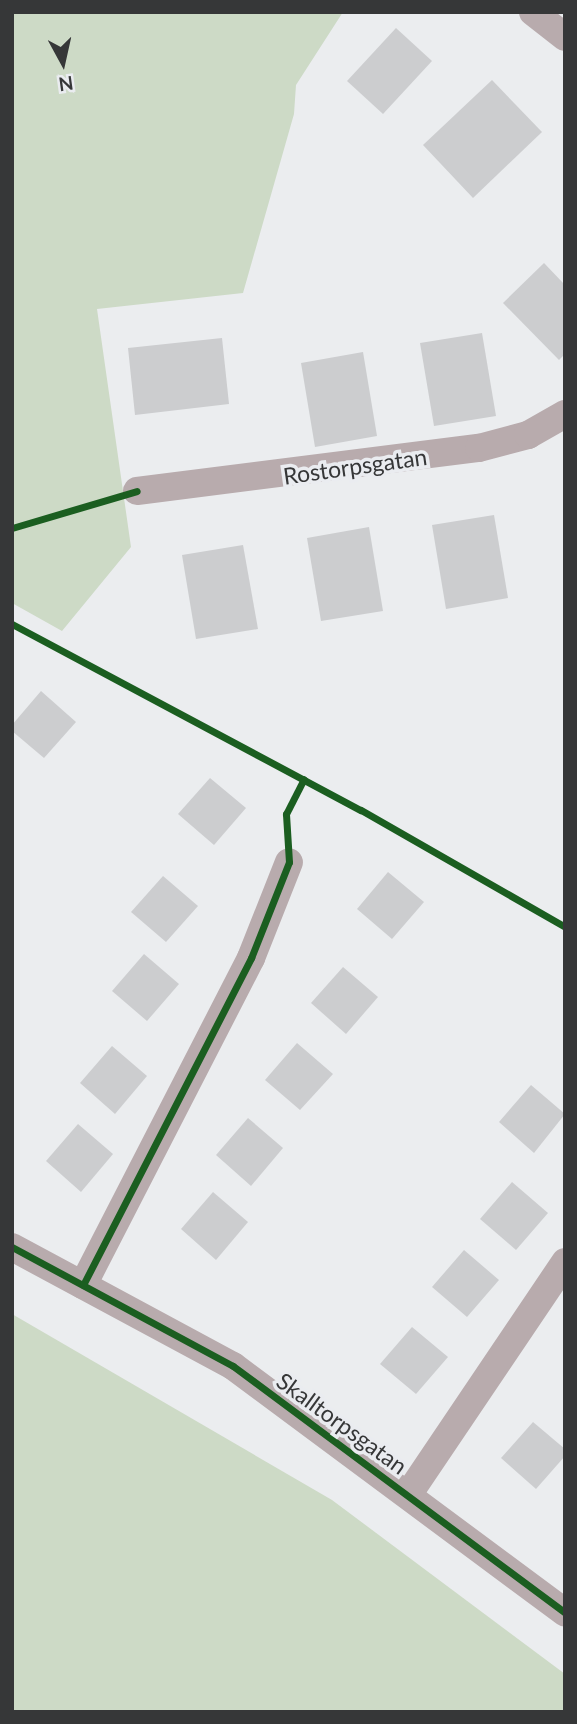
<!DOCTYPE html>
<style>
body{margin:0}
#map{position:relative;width:577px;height:1724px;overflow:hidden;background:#ebedef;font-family:Lato,sans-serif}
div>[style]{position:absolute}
.green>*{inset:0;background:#cddac6}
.building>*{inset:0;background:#cccdcf}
.minor>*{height:28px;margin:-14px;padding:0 14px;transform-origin:14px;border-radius:14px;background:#b8abad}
.cycleway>*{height:7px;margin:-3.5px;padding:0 3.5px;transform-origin:3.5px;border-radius:3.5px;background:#1b5e20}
span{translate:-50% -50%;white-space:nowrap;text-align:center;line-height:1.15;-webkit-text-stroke:7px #eaecf0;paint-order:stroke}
.street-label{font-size:23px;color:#363738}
.frame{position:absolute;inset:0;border:14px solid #363738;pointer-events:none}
.north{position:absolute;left:28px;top:28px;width:70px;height:70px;-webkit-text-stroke:5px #eaecf0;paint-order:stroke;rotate:172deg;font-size:19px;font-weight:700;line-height:28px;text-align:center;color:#363738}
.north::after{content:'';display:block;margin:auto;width:24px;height:32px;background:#363738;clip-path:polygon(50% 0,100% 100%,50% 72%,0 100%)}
</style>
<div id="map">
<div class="green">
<i style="clip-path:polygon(12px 12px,343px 12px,296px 85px,294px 114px,243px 293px,97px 309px,131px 547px,62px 631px,12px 603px)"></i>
<i style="clip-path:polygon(12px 1314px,332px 1500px,565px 1674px,565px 1712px,12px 1712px)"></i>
</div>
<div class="building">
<i style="clip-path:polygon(396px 28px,432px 61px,383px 114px,347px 81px)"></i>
<i style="clip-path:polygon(492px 80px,542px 132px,473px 198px,423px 145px)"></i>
<i style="clip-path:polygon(544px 263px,565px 285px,565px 354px,559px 360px,503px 303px)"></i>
<i style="clip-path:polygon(482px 333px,496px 416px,434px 426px,420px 343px)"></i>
<i style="clip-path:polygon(222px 338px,229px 404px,135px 415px,128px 348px)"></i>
<i style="clip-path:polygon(363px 352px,377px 436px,315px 447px,301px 363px)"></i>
<i style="clip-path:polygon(494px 515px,508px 598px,446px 609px,432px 525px)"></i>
<i style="clip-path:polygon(369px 527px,383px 611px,321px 621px,307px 538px)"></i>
<i style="clip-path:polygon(243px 545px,258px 629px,196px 639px,182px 555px)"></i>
<i style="clip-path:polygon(41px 691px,76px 722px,44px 758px,12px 731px,12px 725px)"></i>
<i style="clip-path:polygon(210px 778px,246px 808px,214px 845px,178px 814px)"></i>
<i style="clip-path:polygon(388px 872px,424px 902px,392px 939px,357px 909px)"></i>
<i style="clip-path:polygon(163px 876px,198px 906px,166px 942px,131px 912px)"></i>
<i style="clip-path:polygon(144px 954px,179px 984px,147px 1021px,112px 991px)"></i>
<i style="clip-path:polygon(343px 967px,378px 997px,346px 1034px,311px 1003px)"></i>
<i style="clip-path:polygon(297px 1043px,333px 1074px,300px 1110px,265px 1080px)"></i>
<i style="clip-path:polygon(112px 1046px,147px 1076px,115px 1114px,80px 1083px)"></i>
<i style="clip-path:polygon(531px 1085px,565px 1114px,534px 1153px,499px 1122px)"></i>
<i style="clip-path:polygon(248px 1118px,283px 1148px,251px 1186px,216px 1155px)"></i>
<i style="clip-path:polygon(78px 1124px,113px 1154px,81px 1192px,46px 1161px)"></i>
<i style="clip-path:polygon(512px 1182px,548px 1213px,516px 1250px,480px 1219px)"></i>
<i style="clip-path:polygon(213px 1192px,248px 1222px,216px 1260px,181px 1229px)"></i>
<i style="clip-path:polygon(464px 1250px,499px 1280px,467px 1317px,432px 1287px)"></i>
<i style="clip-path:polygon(412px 1327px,448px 1357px,416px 1394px,380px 1364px)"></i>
<i style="clip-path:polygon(533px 1422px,565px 1449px,565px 1456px,536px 1489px,501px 1458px)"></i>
</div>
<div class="minor">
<i style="left:533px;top:12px;width:41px;rotate:38deg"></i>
<i style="left:137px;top:491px;width:345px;rotate:-7.2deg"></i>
<i style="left:479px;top:448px;width:51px;rotate:-14.9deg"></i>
<i style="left:528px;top:435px;width:43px;rotate:-29.6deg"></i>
<i style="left:12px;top:1247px;width:251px;rotate:28.3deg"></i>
<i style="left:233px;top:1366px;width:414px;rotate:36.6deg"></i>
<i style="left:83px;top:1285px;width:368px;rotate:-62.8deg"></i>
<i style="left:251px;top:958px;width:103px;rotate:-68.4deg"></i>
<i style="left:408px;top:1495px;width:281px;rotate:-56deg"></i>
</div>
<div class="cycleway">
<i style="left:12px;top:528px;width:130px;rotate:-16.5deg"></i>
<i style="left:12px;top:624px;width:395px;rotate:28.1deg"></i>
<i style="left:361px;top:810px;width:235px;rotate:29.8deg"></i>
<i style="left:12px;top:1247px;width:251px;rotate:28.3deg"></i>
<i style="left:233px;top:1366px;width:414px;rotate:36.6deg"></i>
<i style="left:83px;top:1285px;width:368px;rotate:-62.8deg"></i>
<i style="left:251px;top:958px;width:103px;rotate:-68.4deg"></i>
<i style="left:289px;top:862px;width:48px;rotate:-93.6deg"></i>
<i style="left:286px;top:814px;width:39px;rotate:-63deg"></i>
</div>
<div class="street-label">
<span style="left:355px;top:466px;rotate:-8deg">Rostorpsgatan</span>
<span style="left:342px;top:1423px;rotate:36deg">Skalltorpsgatan</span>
</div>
<div class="frame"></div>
<div class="north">N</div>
</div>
